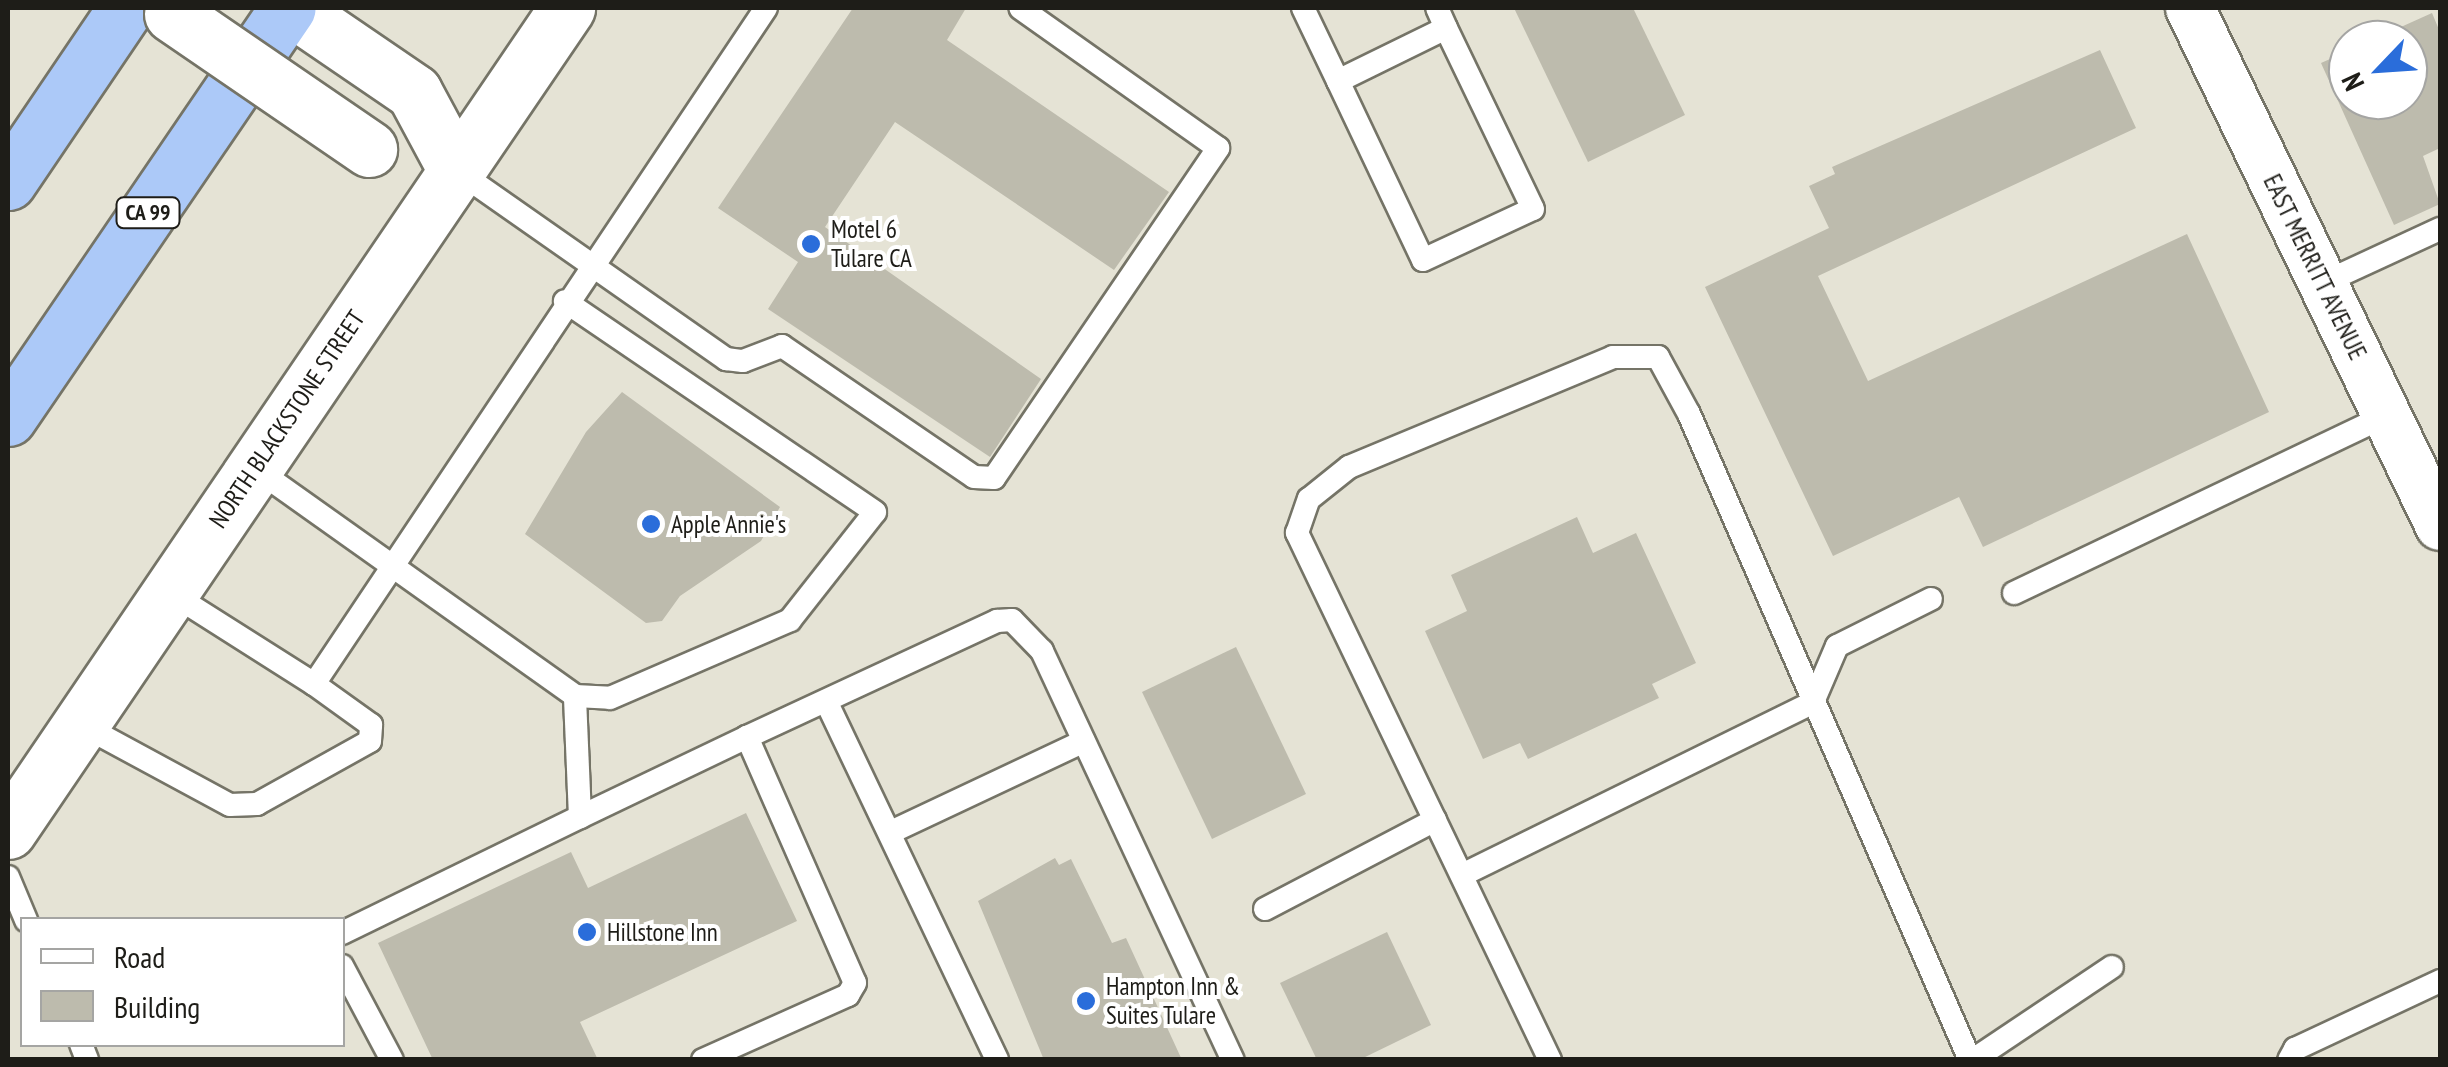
<!DOCTYPE html>
<style>
body{margin:0}
#map{position:relative;width:2448px;height:1067px;overflow:hidden;background:#e5e3d5;font-family:"PT Sans Narrow",sans-serif}
div>[style]{position:absolute}
.building>*{inset:0;background:#bdbbad}
.roads{filter:drop-shadow(2px 0 #757467) drop-shadow(-2px 0 #757467) drop-shadow(0 2px #757467) drop-shadow(0 -2px #757467)}
.lane>*{height:22px;margin:-11px;padding:0 11px;transform-origin:11px;border-radius:11px;background:#fff}
.street>*{height:48px;margin:-24px;padding:0 24px;transform-origin:24px;border-radius:24px;background:#fff}
.secondary>*{height:55px;margin:-27.5px;padding:0 27.5px;transform-origin:27.5px;border-radius:27.5px;background:#fff}
.highway>*{height:55px;margin:-27.5px;padding:0 27.5px;transform-origin:27.5px;border-radius:27.5px;background:#acc9f8}
.bridges{filter:drop-shadow(2px 0 #757467) drop-shadow(-2px 0 #757467) drop-shadow(0 2px #757467) drop-shadow(0 -2px #757467)}
.secondary-bridge>*{height:55px;margin:-27.5px;padding:0 27.5px;transform-origin:27.5px;border-radius:27.5px;background:#fff}
.dots>*{width:28px;height:28px;translate:-50% -50%;box-sizing:border-box;border:5px solid #fff;border-radius:50%}
span{translate:-50% -50%;white-space:nowrap;text-align:center;line-height:1.15;-webkit-text-stroke:8px #fff;paint-order:stroke}
.shield-label span{padding:2px 8px;background:#fff;border:2px solid;border-radius:8px;-webkit-text-stroke-width:0}
.shield-label{font-size:22px;color:#1e1d18;font-weight:700}
.poi-label{font-size:25px;color:#1e1d18}
.left{translate:0 -50%;text-align:left}
.street-label{font-size:25px;color:#1e1d18}
.frame{position:absolute;inset:0;border:10px solid #1e1d18;pointer-events:none}
.legend{position:absolute;left:20px;top:917px;width:325px;height:130px;box-sizing:border-box;background:#fff;border:2px solid #a5a5a3;margin:0;padding:12px 18px;list-style:none;font-size:30px;color:#1e1d18}
.legend li{display:flex;align-items:center;gap:20px;height:50px}
.legend b{width:50px;border:2px solid #a5a5a3}
.north{position:absolute;left:2328px;top:20px;width:100px;height:100px;box-sizing:border-box;background:#fff;border:2px solid #a5a5a3;border-radius:50%;rotate:245deg;font-size:28px;font-weight:700;line-height:40px;text-align:center;color:#1e1d18}
.north::after{content:'';display:block;margin:auto;width:35px;height:45px;background:#2a6dda;clip-path:polygon(50% 0,100% 100%,50% 72%,0 100%)}
</style>
<div id="map">
<div class="building">
<i style="clip-path:polygon(853px 8px,966px 8px,947px 40px,1169px 192px,1114px 270px,895px 122px,825px 227px,1041px 379px,990px 457px,768px 309px,798px 262px,718px 208px)"></i>
<i style="clip-path:polygon(1514px 8px,1633px 8px,1685px 115px,1588px 162px)"></i>
<i style="clip-path:polygon(2432px 13px,2440px 32px,2440px 148px,2423px 156px,2440px 204px,2394px 225px,2321px 63px,2348px 51px,2348px 100px,2408px 100px,2408px 40px,2372px 40px)"></i>
<i style="clip-path:polygon(2100px 50px,2136px 128px,1818px 276px,1868px 381px,2187px 234px,2269px 412px,1983px 547px,1959px 497px,1833px 556px,1705px 287px,1829px 228px,1809px 186px,1835px 174px,1832px 167px)"></i>
<i style="clip-path:polygon(622px 392px,780px 507px,761px 541px,680px 596px,662px 621px,646px 623px,525px 534px,586px 432px)"></i>
<i style="clip-path:polygon(1577px 517px,1593px 553px,1636px 533px,1696px 663px,1652px 684px,1659px 698px,1528px 759px,1520px 743px,1483px 759px,1425px 631px,1467px 611px,1451px 575px)"></i>
<i style="clip-path:polygon(1236px 647px,1306px 794px,1212px 839px,1142px 692px)"></i>
<i style="clip-path:polygon(746px 813px,797px 921px,580px 1022px,598px 1060px,433px 1060px,378px 943px,571px 852px,588px 888px)"></i>
<i style="clip-path:polygon(1055px 858px,1059px 865px,1071px 859px,1112px 943px,1126px 938px,1182px 1060px,1044px 1060px,978px 901px)"></i>
<i style="clip-path:polygon(1387px 932px,1431px 1025px,1359px 1060px,1317px 1060px,1280px 983px)"></i>
</div>
<div class="roads">
<div class="lane">
<i style="left:1303px;top:8px;width:81px;rotate:64.4deg"></i>
<i style="left:1338px;top:81px;width:120px;rotate:-26.1deg"></i>
<i style="left:1446px;top:28px;width:22px;rotate:-114deg"></i>
<i style="left:1338px;top:81px;width:198px;rotate:64.6deg"></i>
<i style="left:1423px;top:260px;width:121px;rotate:-24.9deg"></i>
<i style="left:1533px;top:209px;width:201px;rotate:-115.7deg"></i>
<i style="left:456px;top:170px;width:330px;rotate:35deg"></i>
<i style="left:726px;top:359px;width:17px;rotate:7deg"></i>
<i style="left:743px;top:361px;width:42px;rotate:-21deg"></i>
<i style="left:782px;top:346px;width:232px;rotate:34.3deg"></i>
<i style="left:974px;top:477px;width:20px;rotate:3deg"></i>
<i style="left:994px;top:478px;width:399px;rotate:-55.8deg"></i>
<i style="left:1218px;top:148px;width:242px;rotate:-144.7deg"></i>
<i style="left:2323px;top:283px;width:129px;rotate:-24.8deg"></i>
<i style="left:253px;top:467px;width:395px;rotate:35.4deg"></i>
<i style="left:575px;top:696px;width:35px;rotate:3deg"></i>
<i style="left:610px;top:698px;width:196px;rotate:-23.4deg"></i>
<i style="left:790px;top:620px;width:137px;rotate:-51.8deg"></i>
<i style="left:875px;top:512px;width:375px;rotate:-145.8deg"></i>
<i style="left:169px;top:592px;width:172px;rotate:32.4deg"></i>
<i style="left:314px;top:684px;width:813px;rotate:-56.23deg"></i>
<i style="left:2014px;top:593px;width:413px;rotate:-25.5deg"></i>
<i style="left:826px;top:701px;width:398px;rotate:64.5deg"></i>
<i style="left:80px;top:724px;width:170px;rotate:28.4deg"></i>
<i style="left:230px;top:805px;width:27px;rotate:-2deg"></i>
<i style="left:257px;top:804px;width:129px;rotate:-29.1deg"></i>
<i style="left:370px;top:741px;width:16px;rotate:-86deg"></i>
<i style="left:371px;top:725px;width:70px;rotate:-144.3deg"></i>
<i style="left:580px;top:817px;width:185px;rotate:-25.6deg"></i>
<i style="left:891px;top:832px;width:213px;rotate:-25.2deg"></i>
<i style="left:1462px;top:875px;width:391px;rotate:-26.2deg"></i>
<i style="left:1813px;top:702px;width:61px;rotate:-66.8deg"></i>
<i style="left:1837px;top:646px;width:105px;rotate:-26.6deg"></i>
<i style="left:8px;top:877px;width:47px;rotate:67.3deg"></i>
<i style="left:1265px;top:909px;width:192px;rotate:-27.6deg"></i>
<i style="left:342px;top:933px;width:265px;rotate:-26deg"></i>
<i style="left:580px;top:817px;width:121px;rotate:-92.4deg"></i>
<i style="left:342px;top:966px;width:106px;rotate:62deg"></i>
<i style="left:81px;top:1044px;width:17px;rotate:69deg"></i>
<i style="left:703px;top:1060px;width:159px;rotate:-24.1deg"></i>
<i style="left:848px;top:995px;width:14px;rotate:-60deg"></i>
<i style="left:855px;top:983px;width:269px;rotate:-113.7deg"></i>
<i style="left:747px;top:737px;width:276px;rotate:-24.9deg"></i>
<i style="left:997px;top:621px;width:15px;rotate:-4deg"></i>
<i style="left:1012px;top:620px;width:43px;rotate:45.9deg"></i>
<i style="left:1042px;top:651px;width:451px;rotate:65deg"></i>
<i style="left:1550px;top:1060px;width:585px;rotate:-115.64deg"></i>
<i style="left:1297px;top:533px;width:36px;rotate:-71deg"></i>
<i style="left:1309px;top:499px;width:51px;rotate:-38.7deg"></i>
<i style="left:1349px;top:467px;width:286px;rotate:-22.6deg"></i>
<i style="left:1613px;top:357px;width:45px"></i>
<i style="left:1658px;top:357px;width:65px;rotate:61.5deg"></i>
<i style="left:1689px;top:414px;width:704px;rotate:66.49deg"></i>
<i style="left:1973px;top:1060px;width:167px;rotate:-33.8deg"></i>
<i style="left:2289px;top:1060px;width:13px;rotate:-61deg"></i>
<i style="left:2295px;top:1049px;width:160px;rotate:-25.1deg"></i>
</div>
<div class="street">
<i style="left:2190px;top:8px;width:575px;rotate:64.24deg"></i>
</div>
<div class="secondary">
<i style="left:291px;top:8px;width:149px;rotate:34.3deg"></i>
<i style="left:414px;top:92px;width:89px;rotate:61.7deg"></i>
<i style="left:8px;top:831px;width:995px;rotate:-55.81deg"></i>
</div>
<div class="highway">
<i style="left:8px;top:182px;width:210px;rotate:-55.9deg"></i>
<i style="left:8px;top:418px;width:496px;rotate:-55.7deg"></i>
</div>
</div>
<div class="bridges">
<div class="secondary-bridge">
<i style="left:172px;top:14px;width:239px;rotate:34.4deg"></i>
</div>
</div>
<div class="dots">
<i style="left:811px;top:244px;background:#2a6dda"></i>
<i style="left:651px;top:524px;background:#2a6dda"></i>
<i style="left:587px;top:932px;background:#2a6dda"></i>
<i style="left:1086px;top:1001px;background:#2a6dda"></i>
</div>
<div class="shield-label">
<span style="left:148px;top:213px">CA 99</span>
</div>
<div class="poi-label">
<span class="left" style="left:831px;top:244px">Motel 6<br>Tulare CA</span>
<span class="left" style="left:671px;top:524px">Apple Annie's</span>
<span class="left" style="left:607px;top:932px">Hillstone Inn</span>
<span class="left" style="left:1106px;top:1001px">Hampton Inn &amp;<br>Suites Tulare</span>
</div>
<div class="street-label">
<span style="left:2315px;top:267px;rotate:64deg">EAST MERRITT AVENUE</span>
<span style="left:287px;top:419px;rotate:-56deg">NORTH BLACKSTONE STREET</span>
</div>
<div class="frame"></div>
<ul class="legend">
<li><b style="height:12px;background:#fff"></b>Road</li>
<li><b style="height:28px;background:#bdbbad"></b>Building</li>
</ul>
<div class="north">N</div>
</div>
